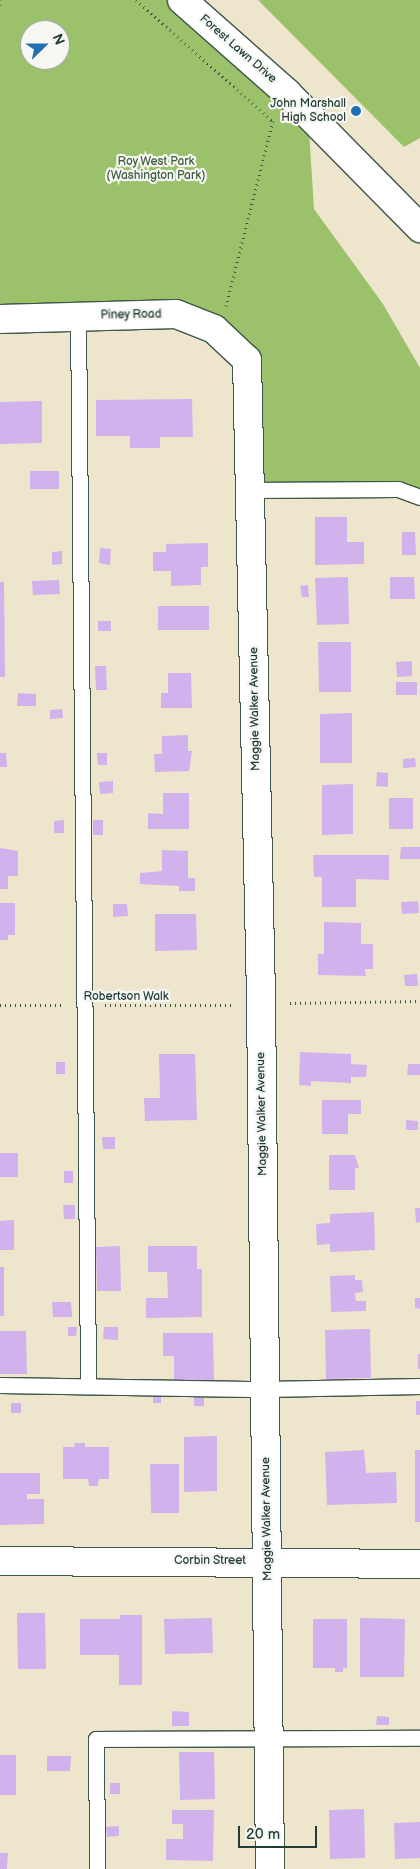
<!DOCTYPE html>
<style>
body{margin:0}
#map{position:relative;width:420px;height:1869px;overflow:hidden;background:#eee6cc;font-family:"Balsamiq Sans",sans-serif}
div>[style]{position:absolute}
.green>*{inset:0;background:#9cc16b}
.building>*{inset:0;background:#d1b2ec}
.path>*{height:3px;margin-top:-1.5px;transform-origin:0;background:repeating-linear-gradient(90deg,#3e564b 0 1px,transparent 0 5px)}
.roads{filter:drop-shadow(1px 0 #3e564b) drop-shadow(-1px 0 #3e564b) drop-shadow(0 1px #3e564b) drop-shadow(0 -1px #3e564b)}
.lane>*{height:15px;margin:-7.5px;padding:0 7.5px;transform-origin:7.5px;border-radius:7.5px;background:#fff}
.street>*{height:28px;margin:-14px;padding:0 14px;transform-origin:14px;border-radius:14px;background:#fff}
.dots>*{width:14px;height:14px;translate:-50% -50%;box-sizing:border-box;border:2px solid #f6f6f2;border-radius:50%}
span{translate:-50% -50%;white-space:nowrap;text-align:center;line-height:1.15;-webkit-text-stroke:4.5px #f6f6f2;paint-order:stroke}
.street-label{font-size:12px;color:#1f3d34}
.poi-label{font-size:12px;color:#1f3d34}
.right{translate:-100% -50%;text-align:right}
.park-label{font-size:12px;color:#3e5e42}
.north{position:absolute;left:20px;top:20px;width:50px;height:50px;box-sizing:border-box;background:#f6f6f2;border:1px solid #a0aca6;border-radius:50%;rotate:68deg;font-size:14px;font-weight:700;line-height:20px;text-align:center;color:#1f3d34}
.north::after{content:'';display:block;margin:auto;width:18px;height:22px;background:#1f6fb2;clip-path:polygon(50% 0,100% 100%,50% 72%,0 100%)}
.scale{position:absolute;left:238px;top:1826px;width:79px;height:22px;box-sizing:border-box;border:2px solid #1f3d34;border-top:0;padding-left:6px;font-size:15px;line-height:18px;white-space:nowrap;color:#1f3d34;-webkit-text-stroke:4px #f6f6f2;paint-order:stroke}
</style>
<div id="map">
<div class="green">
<i style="clip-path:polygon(evenodd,0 0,182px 0,308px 114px,314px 209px,383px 304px,420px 368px,420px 491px,250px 490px,247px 360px,214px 329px,0 319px,0 0,30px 30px,60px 30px,60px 60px,30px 60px,30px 30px)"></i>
<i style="clip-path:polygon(258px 0,420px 0,420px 138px,404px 147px)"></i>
</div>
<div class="building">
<i style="clip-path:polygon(192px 399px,193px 437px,160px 437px,160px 448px,130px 448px,130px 436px,96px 436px,96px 400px)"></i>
<i style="clip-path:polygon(42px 401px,42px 443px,0 444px,0 402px)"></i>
<i style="clip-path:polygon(30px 471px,59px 471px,59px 489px,30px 489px)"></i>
<i style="clip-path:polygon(315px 517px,347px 517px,347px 542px,364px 542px,364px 564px,315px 565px)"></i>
<i style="clip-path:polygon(402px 532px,415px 532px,416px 555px,402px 555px)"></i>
<i style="clip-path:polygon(208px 543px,208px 567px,201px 567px,201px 585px,171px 586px,171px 571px,153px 571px,153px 552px,166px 552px,166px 544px)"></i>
<i style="clip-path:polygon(100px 548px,111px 549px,110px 565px,99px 563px)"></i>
<i style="clip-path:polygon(62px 551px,62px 564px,52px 565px,52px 552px)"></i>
<i style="clip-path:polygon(348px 577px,349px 624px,317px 625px,315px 578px)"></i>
<i style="clip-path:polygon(390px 577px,414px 577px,415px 599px,390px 599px)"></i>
<i style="clip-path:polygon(59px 580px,60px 594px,33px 595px,32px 581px)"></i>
<i style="clip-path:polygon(0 582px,4px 582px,5px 677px,0 677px)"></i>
<i style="clip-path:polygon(308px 585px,309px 597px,302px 597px,300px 586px)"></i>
<i style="clip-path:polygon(158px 606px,209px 606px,209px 630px,158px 630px)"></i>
<i style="clip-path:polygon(98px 621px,111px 621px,111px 631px,98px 631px)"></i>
<i style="clip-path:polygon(318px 642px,351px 642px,351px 692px,319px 692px)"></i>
<i style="clip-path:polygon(412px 661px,412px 676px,397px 677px,396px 662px)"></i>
<i style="clip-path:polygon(95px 666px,106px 666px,107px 690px,96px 690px)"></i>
<i style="clip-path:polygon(168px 673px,191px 673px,192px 708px,161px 708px,161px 693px,168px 693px)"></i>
<i style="clip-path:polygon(396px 682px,417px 682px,417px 695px,396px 695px)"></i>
<i style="clip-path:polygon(18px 693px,36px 694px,36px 706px,17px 706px)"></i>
<i style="clip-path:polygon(62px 709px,63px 718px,50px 719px,50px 710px)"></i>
<i style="clip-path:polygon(352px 713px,352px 763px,320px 763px,320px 714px)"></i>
<i style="clip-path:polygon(188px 735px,188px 751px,192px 751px,189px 771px,155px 772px,154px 754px,162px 754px,162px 736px)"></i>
<i style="clip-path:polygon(0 753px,6px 753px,7px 767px,0 767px)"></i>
<i style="clip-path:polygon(97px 753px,107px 753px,107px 765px,98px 765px)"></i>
<i style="clip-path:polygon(415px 758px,416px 767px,403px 768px,403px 759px)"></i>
<i style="clip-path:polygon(377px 772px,388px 773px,388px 787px,376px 786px)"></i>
<i style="clip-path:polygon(113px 781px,113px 793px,100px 794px,99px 782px)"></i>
<i style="clip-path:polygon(353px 784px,353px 834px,322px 835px,322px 785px)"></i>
<i style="clip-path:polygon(163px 793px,189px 793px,189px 829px,148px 829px,148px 813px,163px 814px)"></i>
<i style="clip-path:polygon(389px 798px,413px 798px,413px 829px,389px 829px)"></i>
<i style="clip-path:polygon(64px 820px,64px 833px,54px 833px,54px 821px)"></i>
<i style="clip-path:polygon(93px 820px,103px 820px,103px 835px,93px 835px)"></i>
<i style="clip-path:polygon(401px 847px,420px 847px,420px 859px,400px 859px)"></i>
<i style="clip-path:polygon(0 848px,18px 851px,18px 876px,8px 876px,8px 889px,0 889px)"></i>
<i style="clip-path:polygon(162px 850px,188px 851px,188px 878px,195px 878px,195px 891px,179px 891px,179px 886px,140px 884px,140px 873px,162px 871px)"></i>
<i style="clip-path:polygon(313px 855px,389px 855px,389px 880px,356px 879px,356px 907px,322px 907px,322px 877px,314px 877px)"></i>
<i style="clip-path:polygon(418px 901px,419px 913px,402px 914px,401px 902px)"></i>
<i style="clip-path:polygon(0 903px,15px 903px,15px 935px,8px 935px,8px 940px,0 940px)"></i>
<i style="clip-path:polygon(113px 904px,127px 904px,128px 916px,113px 917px)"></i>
<i style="clip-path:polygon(155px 914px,196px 914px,197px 950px,155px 951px)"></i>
<i style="clip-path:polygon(324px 922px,361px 923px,361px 944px,373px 944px,373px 969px,365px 969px,366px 976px,318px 975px,318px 954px,324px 954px)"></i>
<i style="clip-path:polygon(417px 974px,418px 986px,405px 986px,404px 975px)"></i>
<i style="clip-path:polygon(300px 1052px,351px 1054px,351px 1064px,367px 1065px,366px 1077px,351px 1077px,351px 1083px,311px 1081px,311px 1086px,299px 1085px)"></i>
<i style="clip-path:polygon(159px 1054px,195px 1054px,197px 1120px,145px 1121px,144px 1098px,160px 1098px)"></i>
<i style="clip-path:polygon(56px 1062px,65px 1062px,65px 1074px,56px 1074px)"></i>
<i style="clip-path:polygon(408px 1064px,420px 1064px,420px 1075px,407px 1075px)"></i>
<i style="clip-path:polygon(322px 1100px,361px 1100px,361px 1114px,348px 1114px,348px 1134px,322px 1134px)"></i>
<i style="clip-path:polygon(406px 1120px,418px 1121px,418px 1130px,406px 1130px)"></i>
<i style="clip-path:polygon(102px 1137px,115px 1137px,115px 1149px,103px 1149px)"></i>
<i style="clip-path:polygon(0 1153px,18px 1153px,18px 1177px,0 1177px)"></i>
<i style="clip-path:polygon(329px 1155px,355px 1155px,359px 1168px,355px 1168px,355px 1190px,329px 1190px)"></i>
<i style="clip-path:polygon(64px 1171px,73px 1171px,73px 1183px,64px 1183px)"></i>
<i style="clip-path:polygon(63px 1205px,75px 1205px,75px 1219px,64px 1219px)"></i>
<i style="clip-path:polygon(415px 1208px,420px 1208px,420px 1222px,416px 1223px)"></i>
<i style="clip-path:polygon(374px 1212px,375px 1250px,330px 1252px,330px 1244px,317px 1245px,316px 1224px,330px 1223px,330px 1214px)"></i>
<i style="clip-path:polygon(14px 1220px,14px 1250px,0 1250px,0 1221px)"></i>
<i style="clip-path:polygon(120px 1246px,121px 1291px,97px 1291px,96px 1247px)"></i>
<i style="clip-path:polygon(148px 1246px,197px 1246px,197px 1269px,202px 1269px,202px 1317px,146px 1318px,146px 1298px,168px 1298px,167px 1272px,148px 1272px)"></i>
<i style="clip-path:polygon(0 1267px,4px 1267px,4px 1316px,0 1316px)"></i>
<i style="clip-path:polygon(355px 1275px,355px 1280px,362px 1280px,363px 1292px,355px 1293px,356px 1301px,366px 1301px,366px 1311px,331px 1312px,330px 1276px)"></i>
<i style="clip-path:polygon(415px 1298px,420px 1298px,420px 1309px,415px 1308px)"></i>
<i style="clip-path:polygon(52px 1302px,71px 1302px,72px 1317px,53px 1317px)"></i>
<i style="clip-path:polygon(68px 1327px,77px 1327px,76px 1336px,68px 1336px)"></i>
<i style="clip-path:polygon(104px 1327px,118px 1327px,118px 1340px,103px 1339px)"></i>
<i style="clip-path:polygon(370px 1329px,371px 1378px,326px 1379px,325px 1330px)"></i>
<i style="clip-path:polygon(0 1331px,26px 1331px,27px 1374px,0 1374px)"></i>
<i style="clip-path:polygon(163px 1333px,213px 1333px,214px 1381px,174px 1382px,174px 1356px,163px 1356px)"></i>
<i style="clip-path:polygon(418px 1354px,420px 1354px,420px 1369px,418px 1369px)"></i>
<i style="clip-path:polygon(153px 1396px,161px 1396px,161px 1403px,153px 1403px)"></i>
<i style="clip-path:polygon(194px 1396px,204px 1396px,204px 1406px,194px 1406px)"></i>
<i style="clip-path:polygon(416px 1401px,420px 1401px,420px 1415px,416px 1415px)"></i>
<i style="clip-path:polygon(11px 1403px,21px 1403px,21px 1413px,11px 1413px)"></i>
<i style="clip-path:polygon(217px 1436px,217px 1491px,184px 1492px,184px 1437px)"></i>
<i style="clip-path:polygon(74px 1443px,85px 1443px,85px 1447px,109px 1447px,109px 1479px,99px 1479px,98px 1486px,89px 1486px,88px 1479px,63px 1479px,63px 1447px,75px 1447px)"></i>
<i style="clip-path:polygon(364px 1450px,366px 1473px,396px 1472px,397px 1503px,327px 1505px,325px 1452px)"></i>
<i style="clip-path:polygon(415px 1450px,420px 1450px,420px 1522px,415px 1522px)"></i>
<i style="clip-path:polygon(150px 1464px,179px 1464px,179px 1513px,151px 1513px)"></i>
<i style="clip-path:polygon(0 1473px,40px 1473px,40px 1494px,27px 1494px,27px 1499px,44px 1499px,44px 1524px,0 1525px)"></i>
<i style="clip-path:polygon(17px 1613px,45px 1613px,46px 1669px,18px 1669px)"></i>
<i style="clip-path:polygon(120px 1615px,142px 1615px,142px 1685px,119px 1685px,119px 1655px,80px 1655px,80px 1619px,120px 1619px)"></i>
<i style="clip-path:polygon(212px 1618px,213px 1653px,165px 1654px,164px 1619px)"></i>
<i style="clip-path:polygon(360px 1618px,405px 1619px,404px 1677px,360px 1677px)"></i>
<i style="clip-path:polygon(313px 1619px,347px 1619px,347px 1668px,343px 1668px,343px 1672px,335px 1672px,335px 1668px,313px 1668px)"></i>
<i style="clip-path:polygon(172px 1711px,189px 1712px,189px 1726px,172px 1726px)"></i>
<i style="clip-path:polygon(377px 1716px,389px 1717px,389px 1725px,376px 1725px)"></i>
<i style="clip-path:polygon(179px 1752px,214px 1752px,215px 1799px,180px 1800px)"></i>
<i style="clip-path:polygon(0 1755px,16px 1755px,16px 1795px,0 1795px)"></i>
<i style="clip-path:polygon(47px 1756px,71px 1756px,70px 1771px,47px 1771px)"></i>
<i style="clip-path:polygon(110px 1783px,120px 1783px,120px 1794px,110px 1794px)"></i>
<i style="clip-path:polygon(364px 1809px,365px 1858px,330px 1859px,329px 1810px)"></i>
<i style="clip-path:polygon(172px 1810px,214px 1810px,213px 1861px,166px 1860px,166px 1839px,183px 1839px,183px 1824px,172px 1824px)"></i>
<i style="clip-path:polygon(420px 1822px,420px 1858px,395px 1859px,394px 1823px)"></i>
<i style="clip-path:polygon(119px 1826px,119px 1836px,107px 1837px,106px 1827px)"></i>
<i style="clip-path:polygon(0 1853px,8px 1853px,7px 1869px,0 1869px)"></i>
</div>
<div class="path">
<i style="left:136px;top:0;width:183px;rotate:41.5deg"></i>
<i style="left:273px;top:121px;width:191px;rotate:104.3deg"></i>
<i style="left:0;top:5px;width:5px;rotate:-79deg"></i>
<i style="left:290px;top:1003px;width:130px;rotate:-0.9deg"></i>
<i style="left:0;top:1005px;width:64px"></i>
<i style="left:105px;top:1005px;width:129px"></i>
</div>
<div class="roads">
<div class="lane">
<i style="left:78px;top:315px;width:1070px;rotate:89.46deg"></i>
<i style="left:250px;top:490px;width:148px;rotate:-0.4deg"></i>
<i style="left:398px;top:489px;width:23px;rotate:20deg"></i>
<i style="left:0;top:1385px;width:265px;rotate:0.9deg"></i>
<i style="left:265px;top:1389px;width:155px;rotate:-1.1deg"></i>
<i style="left:97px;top:1869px;width:130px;rotate:-90.4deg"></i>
<i style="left:96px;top:1739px;width:324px;rotate:-0.2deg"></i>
</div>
<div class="street">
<i style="left:182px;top:0;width:140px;rotate:41.5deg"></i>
<i style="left:287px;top:93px;width:190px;rotate:45.4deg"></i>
<i style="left:0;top:319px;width:176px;rotate:-1.6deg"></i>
<i style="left:176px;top:314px;width:41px;rotate:21.5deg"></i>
<i style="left:214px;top:329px;width:45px;rotate:43.2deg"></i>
<i style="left:247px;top:360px;width:637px;rotate:88.74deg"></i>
<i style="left:261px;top:997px;width:872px;rotate:89.41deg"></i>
<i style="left:0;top:1561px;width:420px;rotate:0.4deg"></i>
</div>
</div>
<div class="dots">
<i style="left:356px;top:111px;background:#1f6fb2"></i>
</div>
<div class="street-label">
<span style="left:238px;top:49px;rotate:41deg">Forest Lawn Drive</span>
<span style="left:131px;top:315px;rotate:-1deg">Piney Road</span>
<span style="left:255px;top:709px;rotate:-91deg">Maggie Walker Avenue</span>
<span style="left:126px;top:997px">Robertson Walk</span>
<span style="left:262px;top:1114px;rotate:-91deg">Maggie Walker Avenue</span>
<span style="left:267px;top:1519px;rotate:-91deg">Maggie Walker Avenue</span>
<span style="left:210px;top:1561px">Corbin Street</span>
</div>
<div class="poi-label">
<span class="right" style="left:346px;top:111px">John Marshall<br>High School</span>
</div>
<div class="park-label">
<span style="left:156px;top:169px">Roy West Park<br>(Washington Park)</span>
</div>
<div class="north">N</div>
<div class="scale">20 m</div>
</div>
